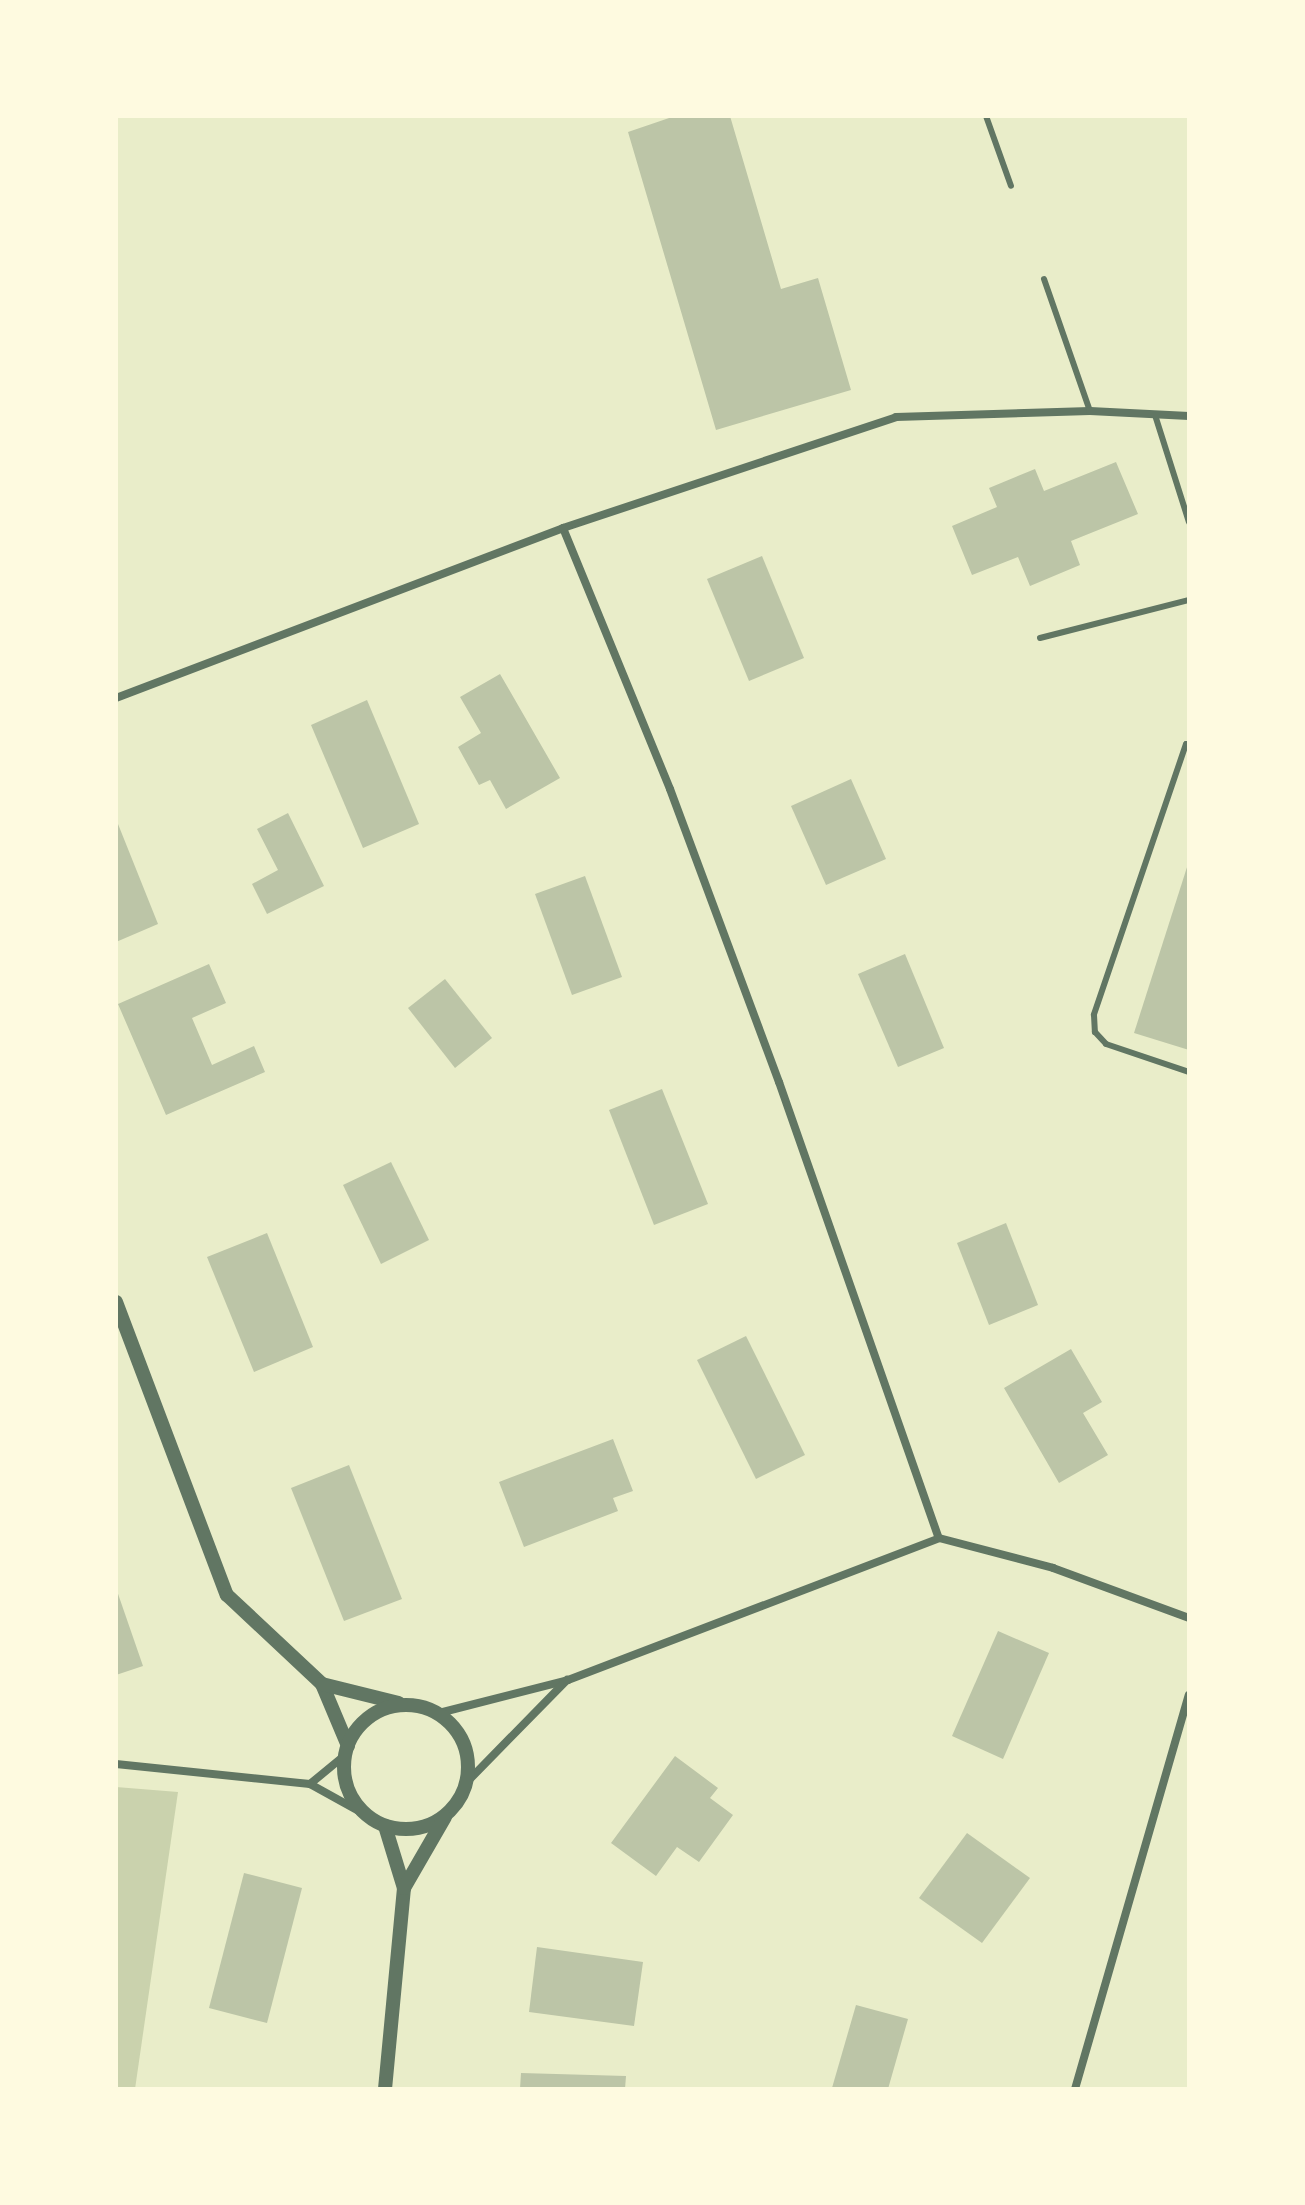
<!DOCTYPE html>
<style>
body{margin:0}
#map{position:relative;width:1305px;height:2205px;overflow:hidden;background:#e9edc9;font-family:"DejaVu Sans",sans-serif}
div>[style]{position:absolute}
.green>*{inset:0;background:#cad2ad}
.building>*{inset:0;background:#bcc5a7}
.service>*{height:6px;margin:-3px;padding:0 3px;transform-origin:3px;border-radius:3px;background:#617663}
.minor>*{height:8px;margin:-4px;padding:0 4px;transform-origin:4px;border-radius:4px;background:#617663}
.tertiary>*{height:14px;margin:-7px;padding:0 7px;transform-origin:7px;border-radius:7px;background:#617663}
.tertiary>.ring{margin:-7px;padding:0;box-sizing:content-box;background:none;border:14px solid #617663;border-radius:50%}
span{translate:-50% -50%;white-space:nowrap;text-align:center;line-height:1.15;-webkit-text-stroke:7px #fefae0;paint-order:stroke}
.frame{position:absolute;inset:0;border:118px solid #fefae0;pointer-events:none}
</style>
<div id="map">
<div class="green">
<i style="clip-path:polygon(116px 1787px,178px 1792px,135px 2089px,116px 2089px)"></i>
</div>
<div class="building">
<i style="clip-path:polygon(675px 116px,730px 116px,781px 289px,818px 278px,851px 390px,716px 430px,628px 132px)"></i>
<i style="clip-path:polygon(1116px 462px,1138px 514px,1071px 541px,1080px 565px,1030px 586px,1018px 557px,972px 575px,952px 526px,997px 507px,989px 488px,1035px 469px,1044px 491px)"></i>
<i style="clip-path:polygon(762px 556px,804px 658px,749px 681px,707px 579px)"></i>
<i style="clip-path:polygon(500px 674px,560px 778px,506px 809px,490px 780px,479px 785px,458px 747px,481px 733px,460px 697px)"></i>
<i style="clip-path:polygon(367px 700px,419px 824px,363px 848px,311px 725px)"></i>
<i style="clip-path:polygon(851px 779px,886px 859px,826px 885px,791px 806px)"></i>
<i style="clip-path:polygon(288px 813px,324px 886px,267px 914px,252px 884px,278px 870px,257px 829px)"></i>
<i style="clip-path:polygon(116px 819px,158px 924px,116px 942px)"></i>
<i style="clip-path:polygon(1188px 864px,1189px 864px,1189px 1050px,1134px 1033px)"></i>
<i style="clip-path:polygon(585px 876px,622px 977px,572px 995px,535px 894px)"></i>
<i style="clip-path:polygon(905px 954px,944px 1048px,898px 1067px,858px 974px)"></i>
<i style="clip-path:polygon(209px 964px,226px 1003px,192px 1018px,212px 1065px,254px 1046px,265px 1072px,166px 1115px,118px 1004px)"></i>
<i style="clip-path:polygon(445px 979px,492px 1038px,455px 1068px,408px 1008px)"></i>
<i style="clip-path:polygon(662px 1089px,708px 1204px,654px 1225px,609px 1110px)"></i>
<i style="clip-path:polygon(391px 1162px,429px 1240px,381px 1264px,343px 1185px)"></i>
<i style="clip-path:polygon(1006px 1223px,1038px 1305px,989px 1325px,957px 1243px)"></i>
<i style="clip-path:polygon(267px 1233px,313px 1347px,254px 1372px,207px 1257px)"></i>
<i style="clip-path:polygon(746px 1336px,805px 1455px,756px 1479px,697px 1360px)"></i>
<i style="clip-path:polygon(1071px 1349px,1102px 1402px,1083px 1413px,1108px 1455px,1059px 1483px,1004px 1388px)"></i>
<i style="clip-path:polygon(613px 1439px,633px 1491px,613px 1498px,618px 1511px,524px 1547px,499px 1482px)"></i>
<i style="clip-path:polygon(349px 1465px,402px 1599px,344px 1621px,291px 1488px)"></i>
<i style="clip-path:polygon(116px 1588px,143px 1666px,116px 1675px)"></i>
<i style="clip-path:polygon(998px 1631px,1049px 1653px,1003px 1759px,952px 1736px)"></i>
<i style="clip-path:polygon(675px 1756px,718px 1788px,710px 1798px,733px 1815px,699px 1862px,677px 1847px,656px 1876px,611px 1843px)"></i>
<i style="clip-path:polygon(967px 1833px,1030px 1878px,982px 1943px,919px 1898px)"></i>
<i style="clip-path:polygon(244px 1873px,302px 1888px,267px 2023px,209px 2008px)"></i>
<i style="clip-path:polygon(537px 1947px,643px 1962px,634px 2026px,529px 2012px)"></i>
<i style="clip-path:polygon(856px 2005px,908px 2019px,888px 2089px,832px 2088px)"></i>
<i style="clip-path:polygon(521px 2073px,626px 2076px,625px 2089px,520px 2089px)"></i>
</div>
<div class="service">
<i style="left:986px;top:116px;width:74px;rotate:70.3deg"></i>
<i style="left:1044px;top:279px;width:140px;rotate:70.8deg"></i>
<i style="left:1155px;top:415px;width:112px;rotate:72.4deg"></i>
<i style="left:1040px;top:638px;width:154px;rotate:-14.3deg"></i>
<i style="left:1189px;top:745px;width:3px;rotate:-162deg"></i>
<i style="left:1186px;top:744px;width:286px;rotate:108.8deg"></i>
<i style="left:1094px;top:1015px;width:17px;rotate:87deg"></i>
<i style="left:1095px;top:1032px;width:16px;rotate:47deg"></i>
<i style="left:1106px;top:1044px;width:88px;rotate:18.6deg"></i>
</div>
<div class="minor">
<i style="left:563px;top:528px;width:282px;rotate:67.7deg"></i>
<i style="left:670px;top:789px;width:313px;rotate:69.6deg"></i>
<i style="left:779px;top:1082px;width:483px;rotate:70.7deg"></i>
<i style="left:116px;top:698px;width:478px;rotate:-20.8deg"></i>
<i style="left:563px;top:528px;width:351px;rotate:-18.4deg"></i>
<i style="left:896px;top:417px;width:194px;rotate:-1.8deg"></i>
<i style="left:1090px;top:411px;width:99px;rotate:2.9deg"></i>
<i style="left:939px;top:1538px;width:118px;rotate:14.7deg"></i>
<i style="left:1053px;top:1568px;width:145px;rotate:20.2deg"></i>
<i style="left:439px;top:1713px;width:133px;rotate:-14.3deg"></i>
<i style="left:568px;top:1680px;width:397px;rotate:-20.9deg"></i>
<i style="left:116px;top:1764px;width:195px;rotate:5.9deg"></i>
<i style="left:310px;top:1784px;width:64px;rotate:29deg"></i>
<i style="left:467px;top:1782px;width:143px;rotate:-45.6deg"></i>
<i style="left:310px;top:1784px;width:44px;rotate:-39.5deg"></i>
<i style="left:1075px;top:2089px;width:410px;rotate:-73.9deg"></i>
</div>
<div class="tertiary">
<i style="left:116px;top:1302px;width:313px;rotate:69.3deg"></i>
<i style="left:227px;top:1595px;width:130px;rotate:43.1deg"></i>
<i style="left:322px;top:1684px;width:67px;rotate:67.2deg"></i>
<i style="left:322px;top:1684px;width:79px;rotate:13.9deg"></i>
<i class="ring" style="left:344px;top:1705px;width:110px;height:110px"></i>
<i style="left:385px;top:1826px;width:65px;rotate:73deg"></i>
<i style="left:385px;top:2089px;width:202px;rotate:-84.6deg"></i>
<i style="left:404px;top:1888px;width:82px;rotate:-60deg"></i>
</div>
<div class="frame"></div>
</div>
